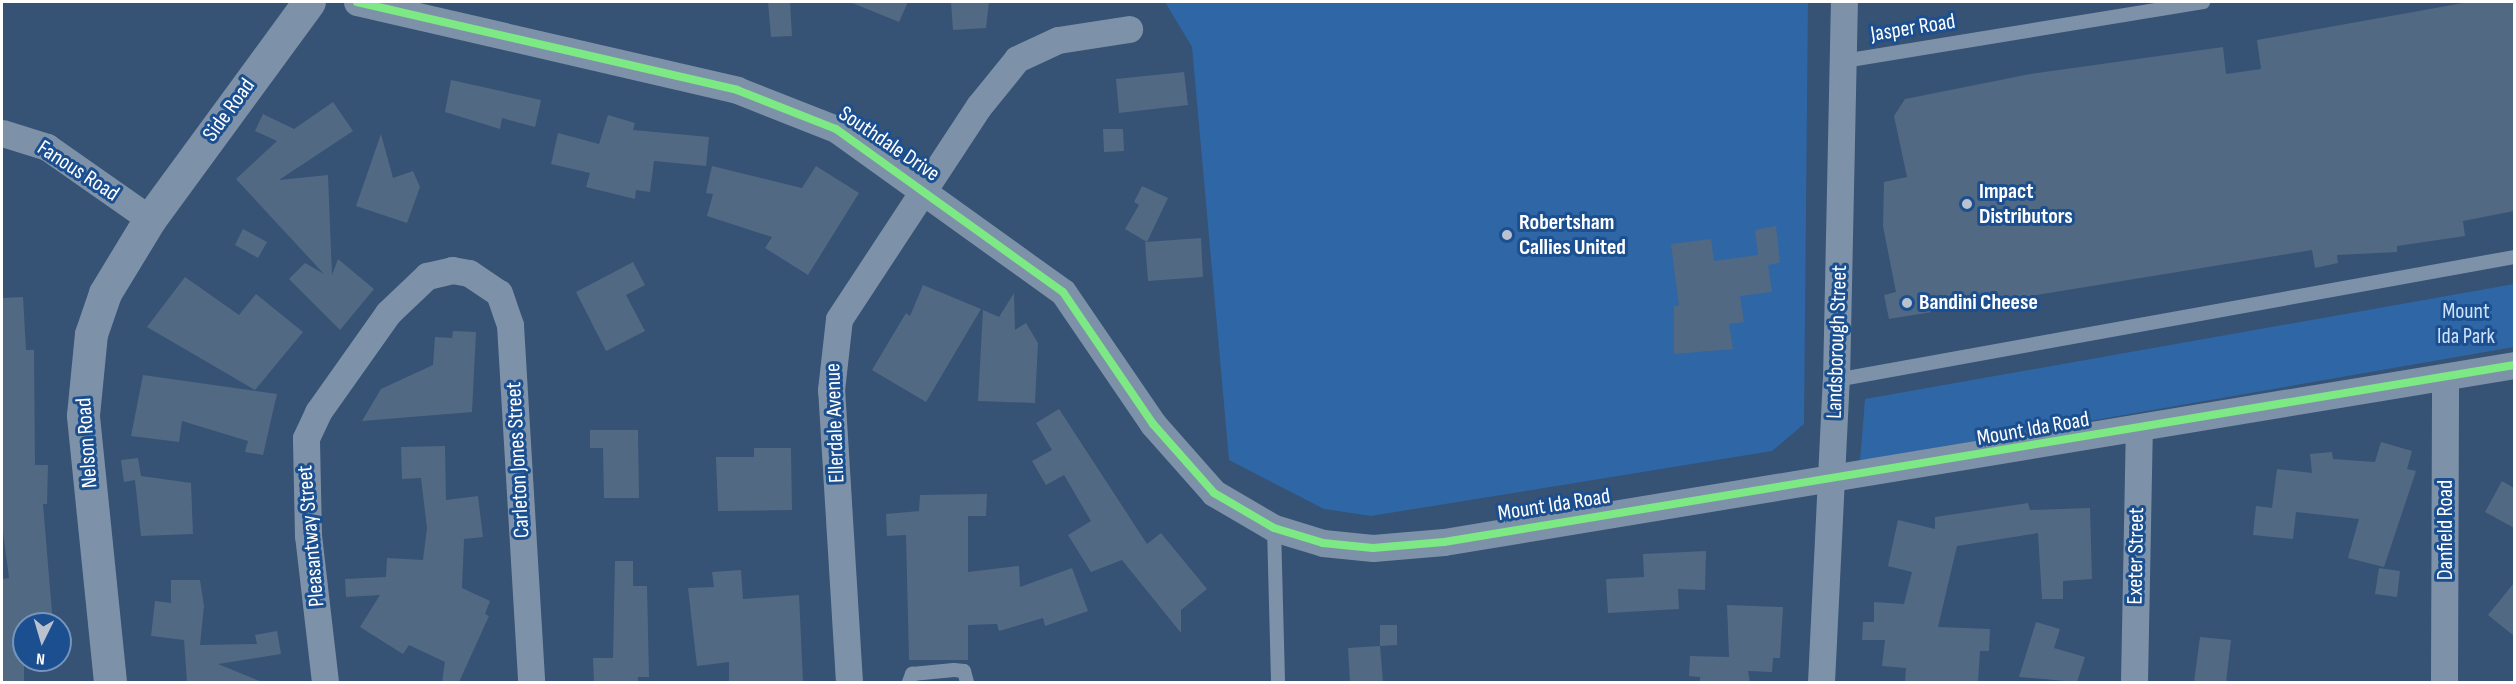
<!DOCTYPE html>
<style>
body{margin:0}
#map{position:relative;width:2516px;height:684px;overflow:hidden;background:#365274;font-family:"Sofia Sans Condensed",sans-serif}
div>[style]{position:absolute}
.green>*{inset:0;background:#2f66a5}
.building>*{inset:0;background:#526984}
.service>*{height:14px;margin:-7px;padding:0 7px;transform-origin:7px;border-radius:7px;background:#7d92a8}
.minor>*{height:27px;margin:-13.5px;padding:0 13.5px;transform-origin:13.5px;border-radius:13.5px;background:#7d92a8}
.tertiary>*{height:33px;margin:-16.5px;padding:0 16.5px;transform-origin:16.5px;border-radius:16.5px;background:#7d92a8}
.cycleway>*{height:8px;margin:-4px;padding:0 4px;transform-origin:4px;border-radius:4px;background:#7ce984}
.dots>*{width:16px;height:16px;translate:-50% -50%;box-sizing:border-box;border:3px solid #1b4f8f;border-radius:50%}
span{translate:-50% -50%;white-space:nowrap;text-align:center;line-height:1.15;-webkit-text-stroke:6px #1b4f8f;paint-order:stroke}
.street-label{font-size:22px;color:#fff}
.poi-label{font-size:22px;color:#fff;font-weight:700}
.left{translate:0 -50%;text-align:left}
.park-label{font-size:22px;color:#cfe3fa}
.frame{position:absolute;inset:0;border:3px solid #fff;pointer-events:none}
.north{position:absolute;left:12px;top:612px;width:60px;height:60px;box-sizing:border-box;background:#1b4f8f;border:2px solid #7695bc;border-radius:50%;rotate:185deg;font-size:16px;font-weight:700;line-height:24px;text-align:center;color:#fff}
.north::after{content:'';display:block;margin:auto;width:21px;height:27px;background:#b9c2ce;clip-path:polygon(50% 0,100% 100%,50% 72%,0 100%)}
</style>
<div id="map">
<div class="green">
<i style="clip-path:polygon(1165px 2px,1808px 2px,1804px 424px,1772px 451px,1371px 516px,1324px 509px,1229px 460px,1192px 47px)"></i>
<i style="clip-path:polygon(2514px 284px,2514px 347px,1860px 461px,1865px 399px)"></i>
</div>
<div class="building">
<i style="clip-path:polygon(768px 2px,790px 2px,792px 36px,771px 37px)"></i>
<i style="clip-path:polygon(850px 2px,908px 2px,899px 22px)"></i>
<i style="clip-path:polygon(951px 2px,989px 2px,986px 28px,953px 30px)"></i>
<i style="clip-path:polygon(2469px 2px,2514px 2px,2514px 211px,2463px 221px,2465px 236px,2397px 246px,2397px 252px,2337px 255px,2338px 263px,2315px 268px,2312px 250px,1889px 319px,1884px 295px,1896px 292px,1883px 226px,1884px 182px,1907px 177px,1894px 116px,1905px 99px,2030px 74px,2223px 47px,2226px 74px,2261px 69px,2257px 40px)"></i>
<i style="clip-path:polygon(1184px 72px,1188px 105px,1119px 113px,1116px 79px)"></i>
<i style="clip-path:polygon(451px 80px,541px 100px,535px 127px,502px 118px,500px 129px,445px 112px)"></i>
<i style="clip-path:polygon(333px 102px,353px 131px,279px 180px,328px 175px,332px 275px,338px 259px,374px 289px,340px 330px,289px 279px,305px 263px,324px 274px,236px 179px,277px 141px,255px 131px,263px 114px,294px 129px)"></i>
<i style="clip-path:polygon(608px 115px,635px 123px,633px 130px,709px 137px,706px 166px,654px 161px,650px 192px,636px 190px,635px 199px,586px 187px,590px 173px,551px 164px,558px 133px,599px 144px)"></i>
<i style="clip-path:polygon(1103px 129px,1123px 129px,1124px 151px,1104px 152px)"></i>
<i style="clip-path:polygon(381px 134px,393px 178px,413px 171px,420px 187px,407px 223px,356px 206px)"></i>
<i style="clip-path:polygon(712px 166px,802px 188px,816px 166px,859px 193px,808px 275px,765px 248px,772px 237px,707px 216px,713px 194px,706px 193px)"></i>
<i style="clip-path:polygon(1142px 186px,1168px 198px,1147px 242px,1125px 229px,1139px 205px,1134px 202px)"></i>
<i style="clip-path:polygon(1776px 226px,1780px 263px,1768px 265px,1772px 292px,1740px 296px,1744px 322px,1729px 324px,1733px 349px,1674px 354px,1674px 306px,1679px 306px,1671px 244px,1711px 239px,1714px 261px,1758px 255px,1755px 230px)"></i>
<i style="clip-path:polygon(243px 229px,267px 242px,258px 258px,235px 245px)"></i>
<i style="clip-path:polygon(1201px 238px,1203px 277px,1148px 281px,1145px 242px)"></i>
<i style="clip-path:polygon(633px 262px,645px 285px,626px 295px,645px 331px,606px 351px,576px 292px)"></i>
<i style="clip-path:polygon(185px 277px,239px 315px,256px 294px,303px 332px,255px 390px,147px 327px)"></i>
<i style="clip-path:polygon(923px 285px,981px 309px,926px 402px,872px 370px,906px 313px,910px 316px)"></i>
<i style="clip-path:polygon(1014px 293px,1015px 330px,1026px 323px,1038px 343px,1035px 403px,978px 401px,983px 310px,999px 317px)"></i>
<i style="clip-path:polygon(23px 297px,26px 350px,34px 350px,35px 465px,48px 465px,47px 504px,43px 504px,53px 624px,24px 624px,24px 682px,3px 682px,2px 579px,9px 578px,2px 524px,2px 298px)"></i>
<i style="clip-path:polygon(453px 331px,476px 332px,472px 412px,362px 421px,381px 389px,433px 365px,435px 337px,452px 338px)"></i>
<i style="clip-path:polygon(143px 375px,277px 394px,263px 455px,245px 452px,248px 441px,182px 421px,179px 442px,131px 436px)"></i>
<i style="clip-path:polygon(1059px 409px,1147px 544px,1161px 533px,1207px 589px,1181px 610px,1181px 633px,1122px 560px,1091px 572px,1068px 535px,1091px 521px,1064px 475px,1046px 485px,1032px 461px,1052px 450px,1036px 423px)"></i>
<i style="clip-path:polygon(590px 430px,638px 430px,639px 498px,604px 498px,603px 448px,590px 448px)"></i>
<i style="clip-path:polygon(2381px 442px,2412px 451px,2407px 469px,2416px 471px,2384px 567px,2348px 558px,2359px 519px,2296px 512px,2293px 539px,2253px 535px,2256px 506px,2272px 508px,2277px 469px,2312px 473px,2310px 454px,2332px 452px,2333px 459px,2375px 462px)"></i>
<i style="clip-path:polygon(445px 446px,446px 500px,478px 496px,483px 537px,464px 539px,462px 588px,490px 601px,485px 614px,489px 616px,459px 682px,442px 682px,445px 662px,409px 645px,403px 654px,360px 627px,380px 595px,346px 597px,345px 579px,386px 577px,387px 558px,423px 560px,427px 528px,421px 478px,402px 479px,401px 447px)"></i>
<i style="clip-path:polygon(754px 448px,791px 448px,792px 510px,718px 511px,716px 457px,754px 457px)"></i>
<i style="clip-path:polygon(138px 458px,141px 476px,191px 483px,193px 534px,141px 536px,135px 480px,124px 482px,121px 460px)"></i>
<i style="clip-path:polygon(2502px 481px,2514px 488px,2514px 528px,2485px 512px)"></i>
<i style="clip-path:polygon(987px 494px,986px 516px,968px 516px,968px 572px,1019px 566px,1020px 587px,1072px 568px,1088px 611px,1045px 626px,1043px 618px,999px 631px,997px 624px,968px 625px,968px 660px,909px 660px,906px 535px,887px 536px,886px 514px,919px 511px,920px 495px)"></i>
<i style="clip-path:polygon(2028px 503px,2030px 510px,2090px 508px,2092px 579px,2063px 581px,2063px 599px,2042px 599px,2038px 533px,1957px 546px,1938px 627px,1990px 629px,1989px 651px,1980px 651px,1978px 682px,1905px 682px,1906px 668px,1882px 666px,1885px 640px,1862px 640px,1863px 622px,1874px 622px,1874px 602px,1904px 604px,1912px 572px,1888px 566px,1898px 520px,1935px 529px,1935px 517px)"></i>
<i style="clip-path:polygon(1706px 551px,1705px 590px,1678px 589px,1679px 609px,1608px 613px,1606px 579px,1644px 577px,1643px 554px)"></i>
<i style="clip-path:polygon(615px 561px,633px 561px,633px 586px,647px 586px,649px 677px,638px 677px,638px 682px,594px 682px,593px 658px,613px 658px)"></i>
<i style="clip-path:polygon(2379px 568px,2400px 571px,2397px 597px,2375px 594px)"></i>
<i style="clip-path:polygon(741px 570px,743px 599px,799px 595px,803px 682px,729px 682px,729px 662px,697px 666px,688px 588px,714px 587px,712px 572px)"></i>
<i style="clip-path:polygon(171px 580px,200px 580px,204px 606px,200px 645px,257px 644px,255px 635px,277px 631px,281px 654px,218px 664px,262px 682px,187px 682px,184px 640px,151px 636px,155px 601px,171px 603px)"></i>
<i style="clip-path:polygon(2514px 583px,2514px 636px,2488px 615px)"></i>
<i style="clip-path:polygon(1727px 605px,1783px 607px,1780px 658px,1773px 658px,1772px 672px,1748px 671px,1750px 682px,1700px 682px,1700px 677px,1689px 676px,1690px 656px,1729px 657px)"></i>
<i style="clip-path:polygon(2036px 622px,2060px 629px,2054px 648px,2085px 657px,2077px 682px,2019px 677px)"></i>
<i style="clip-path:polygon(1380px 625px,1397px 625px,1397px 645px,1380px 646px)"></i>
<i style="clip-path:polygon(2200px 637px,2231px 640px,2226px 682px,2194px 682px)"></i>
<i style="clip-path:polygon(1380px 646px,1383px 682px,1350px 682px,1348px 648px)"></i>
</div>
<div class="service">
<i style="left:1844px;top:61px;width:364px;rotate:-9.3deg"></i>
<i style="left:1836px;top:380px;width:689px;rotate:-10.28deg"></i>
<i style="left:1274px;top:528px;width:154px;rotate:88.5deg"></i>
<i style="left:909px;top:682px;width:9px;rotate:-69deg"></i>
<i style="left:912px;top:674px;width:42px;rotate:-5.4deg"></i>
<i style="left:954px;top:670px;width:10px;rotate:6deg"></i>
<i style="left:964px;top:671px;width:11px;rotate:75deg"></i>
</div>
<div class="minor">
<i style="left:357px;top:2px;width:390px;rotate:13deg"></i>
<i style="left:737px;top:90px;width:106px;rotate:21.5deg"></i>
<i style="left:836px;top:129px;width:279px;rotate:35.7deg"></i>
<i style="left:1063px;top:292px;width:160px;rotate:55.7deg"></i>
<i style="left:1153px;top:424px;width:92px;rotate:48.5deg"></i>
<i style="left:1214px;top:493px;width:69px;rotate:30.3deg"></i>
<i style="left:1274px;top:528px;width:51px;rotate:17deg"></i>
<i style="left:1323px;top:543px;width:50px;rotate:5.7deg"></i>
<i style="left:1373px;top:548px;width:71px;rotate:-4.8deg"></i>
<i style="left:1444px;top:542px;width:1085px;rotate:-9.39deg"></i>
<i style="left:2px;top:133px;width:47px;rotate:17.3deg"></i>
<i style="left:47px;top:147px;width:126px;rotate:35deg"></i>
<i style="left:325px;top:682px;width:147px;rotate:-96.6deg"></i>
<i style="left:308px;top:536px;width:98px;rotate:-91.2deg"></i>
<i style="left:306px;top:438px;width:29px;rotate:-65deg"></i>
<i style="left:318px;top:412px;width:121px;rotate:-54.7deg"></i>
<i style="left:388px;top:313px;width:54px;rotate:-43.5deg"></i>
<i style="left:427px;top:276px;width:26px;rotate:-13deg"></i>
<i style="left:452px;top:270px;width:17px;rotate:10deg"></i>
<i style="left:469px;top:273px;width:36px;rotate:34deg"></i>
<i style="left:499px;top:293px;width:34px;rotate:71deg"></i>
<i style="left:510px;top:325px;width:358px;rotate:86.6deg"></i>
<i style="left:849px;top:682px;width:293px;rotate:-93.5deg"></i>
<i style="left:831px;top:390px;width:71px;rotate:-83.6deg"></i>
<i style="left:839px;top:319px;width:255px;rotate:-56.7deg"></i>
<i style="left:979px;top:106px;width:60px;rotate:-51deg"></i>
<i style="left:1017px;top:59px;width:45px;rotate:-24.9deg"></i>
<i style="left:1058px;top:40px;width:72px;rotate:-8.8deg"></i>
<i style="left:1821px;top:682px;width:302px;rotate:-87.2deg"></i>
<i style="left:1836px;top:380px;width:378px;rotate:-88.8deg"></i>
<i style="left:2134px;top:682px;width:253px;rotate:-88.9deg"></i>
<i style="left:2444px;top:682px;width:305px;rotate:-89.8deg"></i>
</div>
<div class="tertiary">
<i style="left:110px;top:682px;width:268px;rotate:-95.8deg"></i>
<i style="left:83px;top:415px;width:81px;rotate:-84.4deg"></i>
<i style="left:91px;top:334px;width:43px;rotate:-71.1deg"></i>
<i style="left:105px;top:293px;width:87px;rotate:-58.7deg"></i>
<i style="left:150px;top:219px;width:269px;rotate:-53.8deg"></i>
</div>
<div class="cycleway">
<i style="left:357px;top:2px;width:390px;rotate:13deg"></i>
<i style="left:737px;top:90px;width:106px;rotate:21.5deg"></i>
<i style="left:836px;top:129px;width:279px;rotate:35.7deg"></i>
<i style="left:1063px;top:292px;width:160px;rotate:55.7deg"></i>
<i style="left:1153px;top:424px;width:92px;rotate:48.5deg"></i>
<i style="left:1214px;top:493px;width:69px;rotate:30.3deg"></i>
<i style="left:1274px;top:528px;width:51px;rotate:17deg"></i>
<i style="left:1323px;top:543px;width:50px;rotate:5.7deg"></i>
<i style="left:1373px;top:548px;width:71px;rotate:-4.8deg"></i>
<i style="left:1444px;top:542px;width:1085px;rotate:-9.39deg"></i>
</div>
<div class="dots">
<i style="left:1967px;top:204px;background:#b9c2ce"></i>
<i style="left:1507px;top:235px;background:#b9c2ce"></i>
<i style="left:1907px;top:303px;background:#b9c2ce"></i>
</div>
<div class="street-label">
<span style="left:1913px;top:28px;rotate:-9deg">Jasper Road</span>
<span style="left:229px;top:110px;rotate:-54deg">Side Road</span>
<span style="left:889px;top:144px;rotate:34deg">Southdale Drive</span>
<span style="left:78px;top:171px;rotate:33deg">Fanous Road</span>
<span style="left:1837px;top:342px;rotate:-88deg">Landsborough Street</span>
<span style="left:835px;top:423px;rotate:-92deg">Ellerdale Avenue</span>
<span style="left:2033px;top:429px;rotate:-10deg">Mount Ida Road</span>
<span style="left:87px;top:443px;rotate:-94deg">Nelson Road</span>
<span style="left:518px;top:460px;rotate:-93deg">Carleton Jones Street</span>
<span style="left:1554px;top:505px;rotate:-9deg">Mount Ida Road</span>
<span style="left:2446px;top:530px;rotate:-90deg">Danfield Road</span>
<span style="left:311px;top:536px;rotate:-95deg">Pleasantway Street</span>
<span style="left:2136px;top:556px;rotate:-89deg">Exeter Street</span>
</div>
<div class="poi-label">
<span class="left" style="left:1979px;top:204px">Impact<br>Distributors</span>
<span class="left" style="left:1519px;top:235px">Robertsham<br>Callies United</span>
<span class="left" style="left:1919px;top:303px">Bandini Cheese</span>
</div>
<div class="park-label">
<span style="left:2466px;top:324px">Mount<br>Ida Park</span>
</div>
<div class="frame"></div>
<div class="north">N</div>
</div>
